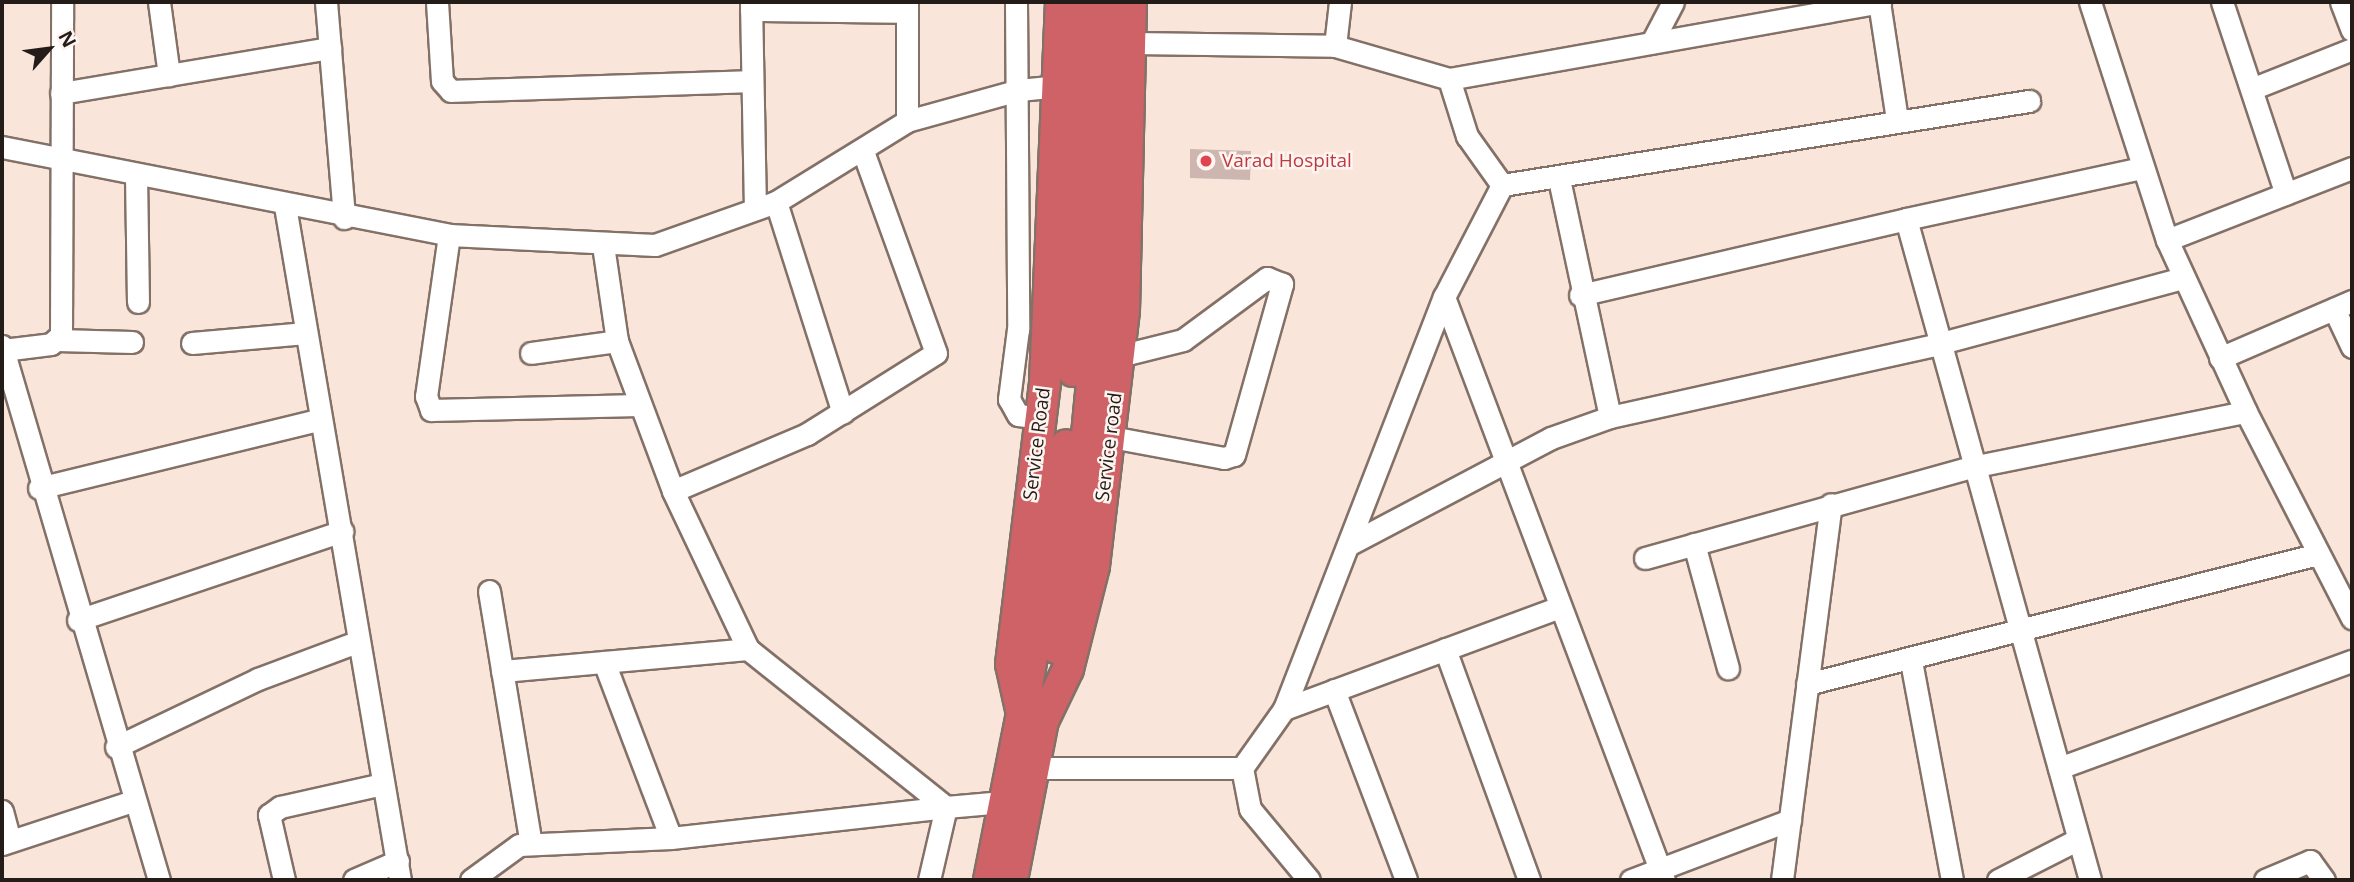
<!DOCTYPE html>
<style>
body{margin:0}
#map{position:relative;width:2354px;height:882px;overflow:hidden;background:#fae5da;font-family:"Open Sans",sans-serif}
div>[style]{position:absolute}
.building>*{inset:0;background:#cdb6b0}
.roads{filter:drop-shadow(2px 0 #837167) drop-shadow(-2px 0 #837167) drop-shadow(0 2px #837167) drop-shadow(0 -2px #837167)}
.minor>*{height:21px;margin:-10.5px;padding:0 10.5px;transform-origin:10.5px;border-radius:10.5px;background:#fff}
.highway>*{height:30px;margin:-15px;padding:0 15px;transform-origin:15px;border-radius:15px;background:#ce6267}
.dots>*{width:19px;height:19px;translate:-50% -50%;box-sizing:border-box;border:4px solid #fef5f1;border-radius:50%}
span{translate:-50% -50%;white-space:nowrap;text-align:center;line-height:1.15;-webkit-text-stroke:5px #fef5f1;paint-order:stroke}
.health-label{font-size:19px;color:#be3a42}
.left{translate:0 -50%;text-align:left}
.street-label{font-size:19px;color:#231c18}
.frame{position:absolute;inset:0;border:4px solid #231c18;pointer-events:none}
.north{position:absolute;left:14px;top:14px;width:70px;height:70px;-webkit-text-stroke:5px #fef5f1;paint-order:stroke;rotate:62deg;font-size:19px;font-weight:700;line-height:28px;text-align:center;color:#231c18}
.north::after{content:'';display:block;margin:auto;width:24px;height:32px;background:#231c18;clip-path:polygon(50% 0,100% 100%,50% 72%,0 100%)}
</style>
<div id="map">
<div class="building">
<i style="clip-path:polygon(1190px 149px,1251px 151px,1250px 180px,1190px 178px)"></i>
</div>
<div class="roads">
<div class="minor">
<i style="left:159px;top:2px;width:74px;rotate:82.2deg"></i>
<i style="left:326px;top:2px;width:217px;rotate:85.2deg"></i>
<i style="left:437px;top:2px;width:79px;rotate:86.4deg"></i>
<i style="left:442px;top:81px;width:13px;rotate:48deg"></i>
<i style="left:451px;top:91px;width:301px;rotate:-1.9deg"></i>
<i style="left:751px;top:2px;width:207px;rotate:88.9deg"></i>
<i style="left:1016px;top:2px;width:327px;rotate:89.6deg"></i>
<i style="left:1018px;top:329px;width:71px;rotate:97.3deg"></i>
<i style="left:1009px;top:399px;width:18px;rotate:61deg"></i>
<i style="left:1018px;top:415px;width:23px;rotate:7deg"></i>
<i style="left:1879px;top:2px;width:118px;rotate:81.3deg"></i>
<i style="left:2090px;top:2px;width:250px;rotate:72.1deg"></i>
<i style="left:2167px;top:240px;width:189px;rotate:65.3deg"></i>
<i style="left:2246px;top:412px;width:232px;rotate:62.8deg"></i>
<i style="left:2222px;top:2px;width:202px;rotate:71.6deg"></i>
<i style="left:2341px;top:2px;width:30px;rotate:69deg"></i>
<i style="left:751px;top:10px;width:156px;rotate:0.7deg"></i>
<i style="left:1652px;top:42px;width:45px;rotate:-62.3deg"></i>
<i style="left:1132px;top:43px;width:203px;rotate:0.8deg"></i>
<i style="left:1335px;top:46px;width:119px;rotate:16.1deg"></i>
<i style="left:1449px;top:79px;width:438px;rotate:-10.1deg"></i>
<i style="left:1335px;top:46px;width:44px;rotate:-83.5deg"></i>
<i style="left:1449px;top:79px;width:60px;rotate:72.5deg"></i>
<i style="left:1467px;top:136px;width:60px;rotate:54.5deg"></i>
<i style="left:2254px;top:88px;width:105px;rotate:-21.7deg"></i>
<i style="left:61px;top:93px;width:273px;rotate:-9.5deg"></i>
<i style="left:907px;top:121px;width:119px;rotate:-90deg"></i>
<i style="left:2px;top:147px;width:456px;rotate:11.1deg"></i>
<i style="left:449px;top:235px;width:206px;rotate:2.8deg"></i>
<i style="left:655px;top:245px;width:128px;rotate:-19.6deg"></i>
<i style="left:776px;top:202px;width:154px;rotate:-31.7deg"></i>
<i style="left:907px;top:121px;width:116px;rotate:-15.5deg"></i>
<i style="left:1019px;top:90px;width:40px;rotate:-5.7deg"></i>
<i style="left:136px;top:175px;width:127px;rotate:89.1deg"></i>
<i style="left:1559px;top:179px;width:243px;rotate:77.9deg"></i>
<i style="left:1502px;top:185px;width:534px;rotate:-9.06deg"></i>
<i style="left:776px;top:202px;width:221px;rotate:72.4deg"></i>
<i style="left:285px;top:206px;width:684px;rotate:80.32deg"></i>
<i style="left:1906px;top:219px;width:241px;rotate:-12.2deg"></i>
<i style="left:449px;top:235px;width:163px;rotate:98.1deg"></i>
<i style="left:426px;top:396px;width:15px;rotate:70deg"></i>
<i style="left:431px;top:410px;width:208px;rotate:-1.4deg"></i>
<i style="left:2167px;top:240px;width:199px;rotate:-21.3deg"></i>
<i style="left:603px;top:245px;width:97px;rotate:81.7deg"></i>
<i style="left:617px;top:341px;width:160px;rotate:69.5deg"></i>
<i style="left:1580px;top:295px;width:335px;rotate:-13.1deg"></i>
<i style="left:1906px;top:219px;width:686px;rotate:74.44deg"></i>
<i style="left:1444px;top:297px;width:623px;rotate:69.33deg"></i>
<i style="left:2334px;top:309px;width:42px;rotate:64.7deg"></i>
<i style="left:57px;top:340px;width:75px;rotate:1.5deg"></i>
<i style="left:192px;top:343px;width:114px;rotate:-5deg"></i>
<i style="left:2px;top:346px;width:557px;rotate:73.62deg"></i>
<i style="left:3px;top:350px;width:48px;rotate:-7.1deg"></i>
<i style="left:51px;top:344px;width:13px;rotate:-42deg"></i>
<i style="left:61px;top:335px;width:333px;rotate:-89.8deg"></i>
<i style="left:531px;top:353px;width:87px;rotate:-7.9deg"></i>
<i style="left:2220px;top:358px;width:144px;rotate:-23.4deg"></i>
<i style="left:1111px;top:437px;width:115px;rotate:10.5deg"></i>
<i style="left:1224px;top:458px;width:10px;rotate:-17deg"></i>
<i style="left:1234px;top:455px;width:178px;rotate:-74.3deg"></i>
<i style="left:1282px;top:284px;width:16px;rotate:-158deg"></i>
<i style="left:1267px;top:278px;width:104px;rotate:143.6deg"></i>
<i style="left:1183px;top:340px;width:66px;rotate:166deg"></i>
<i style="left:39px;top:488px;width:288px;rotate:-13.7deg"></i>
<i style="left:1350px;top:544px;width:227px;rotate:-27.8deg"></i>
<i style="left:1551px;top:438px;width:63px;rotate:-19.6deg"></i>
<i style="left:1610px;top:417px;width:336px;rotate:-12.5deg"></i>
<i style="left:1938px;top:344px;width:254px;rotate:-15.1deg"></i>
<i style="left:1694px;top:544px;width:129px;rotate:74.7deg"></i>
<i style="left:1645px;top:558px;width:339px;rotate:-15.6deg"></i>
<i style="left:1972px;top:467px;width:279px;rotate:-11.4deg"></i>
<i style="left:489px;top:591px;width:256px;rotate:80.6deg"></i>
<i style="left:78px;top:620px;width:279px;rotate:-18.6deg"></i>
<i style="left:748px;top:649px;width:175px;rotate:-115.4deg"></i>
<i style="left:673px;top:491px;width:146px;rotate:-23deg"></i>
<i style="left:807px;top:434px;width:152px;rotate:-32.1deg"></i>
<i style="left:936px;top:353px;width:215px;rotate:-109.9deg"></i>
<i style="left:1445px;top:649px;width:246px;rotate:70deg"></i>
<i style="left:1911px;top:661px;width:223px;rotate:79.4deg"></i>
<i style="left:604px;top:662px;width:188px;rotate:69.2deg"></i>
<i style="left:502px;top:671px;width:247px;rotate:-5.1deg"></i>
<i style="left:748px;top:649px;width:253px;rotate:38.6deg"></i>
<i style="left:1807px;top:684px;width:527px;rotate:-14.27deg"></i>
<i style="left:1334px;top:690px;width:203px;rotate:69.2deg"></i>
<i style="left:1284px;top:709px;width:294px;rotate:-20.3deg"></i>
<i style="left:116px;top:747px;width:157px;rotate:-25.6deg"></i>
<i style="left:258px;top:679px;width:106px;rotate:-20.5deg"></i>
<i style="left:1035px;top:768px;width:207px"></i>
<i style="left:2059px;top:768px;width:312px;rotate:-20.1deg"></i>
<i style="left:2px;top:811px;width:31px;rotate:75deg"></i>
<i style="left:2px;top:844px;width:138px;rotate:-18.2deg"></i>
<i style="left:284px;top:880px;width:67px;rotate:-103deg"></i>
<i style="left:269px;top:815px;width:14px;rotate:-36deg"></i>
<i style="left:280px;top:807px;width:105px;rotate:-12.7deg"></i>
<i style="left:354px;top:880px;width:48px;rotate:-23.4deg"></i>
<i style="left:471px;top:880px;width:59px;rotate:-36.1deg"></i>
<i style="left:519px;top:845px;width:152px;rotate:-2.6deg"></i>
<i style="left:671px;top:838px;width:277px;rotate:-6.4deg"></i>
<i style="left:929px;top:880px;width:75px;rotate:-76.9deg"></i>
<i style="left:946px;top:807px;width:57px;rotate:-5deg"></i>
<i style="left:1309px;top:880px;width:92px;rotate:-129.7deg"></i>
<i style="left:1250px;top:809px;width:42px;rotate:-101deg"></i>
<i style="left:1242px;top:768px;width:72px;rotate:-54.6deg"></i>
<i style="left:1284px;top:709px;width:442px;rotate:-68.8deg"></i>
<i style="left:1444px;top:297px;width:126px;rotate:-62.6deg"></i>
<i style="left:1631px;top:880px;width:170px;rotate:-20.7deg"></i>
<i style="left:1782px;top:880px;width:379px;rotate:-82.6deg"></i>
<i style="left:1998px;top:880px;width:89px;rotate:-26.9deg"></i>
<i style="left:2265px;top:880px;width:49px;rotate:-22.9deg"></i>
<i style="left:2310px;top:861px;width:24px;rotate:54deg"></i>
</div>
<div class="highway">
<i style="left:1073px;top:371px;width:369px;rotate:-88.3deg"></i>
<i style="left:1056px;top:648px;width:143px;rotate:-80.3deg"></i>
<i style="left:1080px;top:507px;width:168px;rotate:-84.5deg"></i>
<i style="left:1096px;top:340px;width:338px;rotate:-87.8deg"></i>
<i style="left:1026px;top:693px;width:251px;rotate:-80.8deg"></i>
<i style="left:989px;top:880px;width:169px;rotate:-78.8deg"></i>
<i style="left:1022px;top:714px;width:51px;rotate:-102.4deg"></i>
<i style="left:1011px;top:664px;width:283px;rotate:-83.1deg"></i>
<i style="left:1045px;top:383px;width:381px;rotate:-87.6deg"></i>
<i style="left:1012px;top:880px;width:162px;rotate:-79deg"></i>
<i style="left:1043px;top:721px;width:58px;rotate:-64.3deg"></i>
<i style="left:1068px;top:669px;width:106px;rotate:-75.8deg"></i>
<i style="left:1094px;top:566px;width:257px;rotate:-83.3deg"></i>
<i style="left:1124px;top:311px;width:309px;rotate:-88.7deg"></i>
</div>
</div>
<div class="dots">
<i style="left:1206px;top:161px;background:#e0444e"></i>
</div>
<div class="health-label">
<span class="left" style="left:1222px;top:161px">Varad Hospital</span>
</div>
<div class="street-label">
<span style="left:1037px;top:444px;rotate:-83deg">Service Road</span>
<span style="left:1109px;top:447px;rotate:-83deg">Service road</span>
</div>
<div class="frame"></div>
<div class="north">N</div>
</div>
